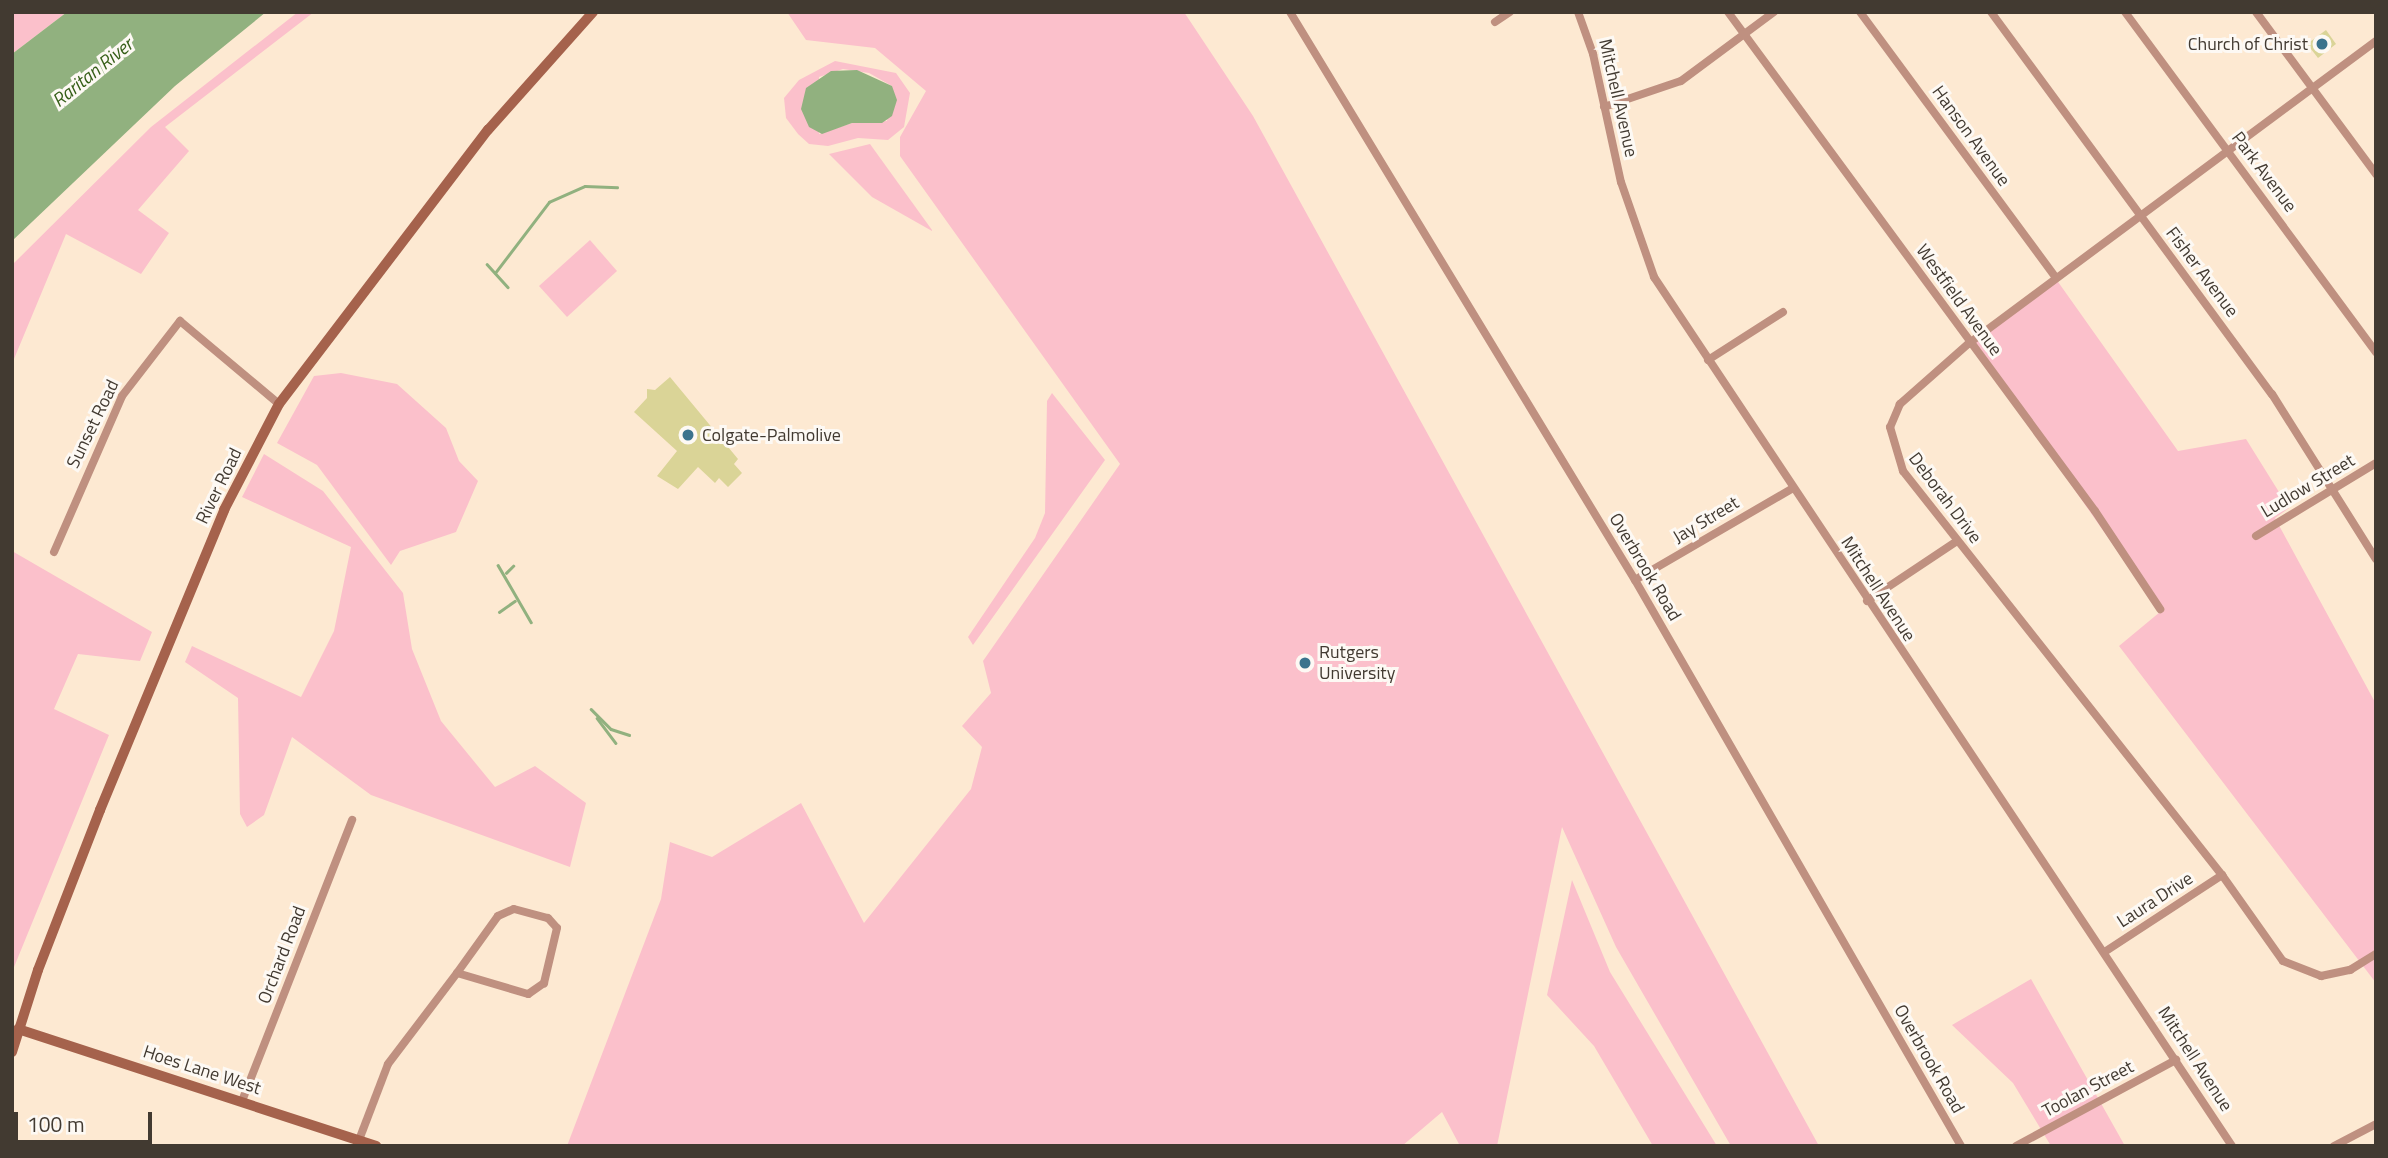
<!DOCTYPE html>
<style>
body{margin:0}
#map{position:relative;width:2388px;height:1158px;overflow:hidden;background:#fde9d2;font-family:"Titillium Web",sans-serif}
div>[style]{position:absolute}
.green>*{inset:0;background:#fbc0cb}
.water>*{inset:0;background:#91b17f}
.stream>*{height:2.5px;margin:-1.25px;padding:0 1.25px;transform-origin:1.25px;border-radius:1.25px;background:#91b17f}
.building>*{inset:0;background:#dad497}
.street>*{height:8px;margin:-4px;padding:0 4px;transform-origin:4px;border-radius:4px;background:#bf9080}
.secondary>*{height:10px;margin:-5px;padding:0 5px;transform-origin:5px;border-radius:5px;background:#a5624c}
.dots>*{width:19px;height:19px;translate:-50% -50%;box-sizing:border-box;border:4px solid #fdf9f4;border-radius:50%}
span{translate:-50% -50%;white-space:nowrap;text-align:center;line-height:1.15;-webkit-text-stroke:6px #fdf9f4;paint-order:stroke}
.poi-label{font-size:18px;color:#423a31}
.right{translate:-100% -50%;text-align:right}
.left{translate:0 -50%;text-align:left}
.street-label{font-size:18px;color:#423a31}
.water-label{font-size:19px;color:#365f18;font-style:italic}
.frame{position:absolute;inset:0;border:14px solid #423a31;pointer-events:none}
.scale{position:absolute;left:14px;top:1112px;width:138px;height:32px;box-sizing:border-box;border:4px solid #423a31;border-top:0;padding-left:9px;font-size:21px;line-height:24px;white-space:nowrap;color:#423a31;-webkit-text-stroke:5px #fdf9f4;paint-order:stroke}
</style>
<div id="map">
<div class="green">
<i style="clip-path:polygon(12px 12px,67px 12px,12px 54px)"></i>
<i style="clip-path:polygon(298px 12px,314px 12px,165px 127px,189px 151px,138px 210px,169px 233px,141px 274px,66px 234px,14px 359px,12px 265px,151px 127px)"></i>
<i style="clip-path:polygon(787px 12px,1184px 12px,1253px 116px,1819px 1146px,1731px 1146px,1616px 947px,1562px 827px,1497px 1146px,1460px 1146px,1442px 1112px,1402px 1146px,567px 1146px,661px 899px,670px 842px,712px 857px,801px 803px,864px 923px,971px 789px,982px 747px,962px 726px,991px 693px,983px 661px,1120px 464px,900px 156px,900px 137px,926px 91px,875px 48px,806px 40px)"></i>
<i style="clip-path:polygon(evenodd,835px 61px,896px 73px,910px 93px,904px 127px,888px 140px,858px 138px,828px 146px,809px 144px,798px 134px,786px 118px,784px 98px,799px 80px,835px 61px,843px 69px,869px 73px,892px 86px,887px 121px,852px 123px,819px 134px,819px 77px,843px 69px)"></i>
<i style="clip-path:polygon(870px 144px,932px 230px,932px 231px,872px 197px,829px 154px)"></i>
<i style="clip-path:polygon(590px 240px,617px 271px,567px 317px,539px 286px)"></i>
<i style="clip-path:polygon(2056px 279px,2178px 451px,2246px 439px,2289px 508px,2275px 518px,2376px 704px,2376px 983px,2119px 646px,2160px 612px,1972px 343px)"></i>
<i style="clip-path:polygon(341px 373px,397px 384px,446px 428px,459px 461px,478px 481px,456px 532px,400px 551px,391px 565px,317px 465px,277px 443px,314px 376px)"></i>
<i style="clip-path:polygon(1052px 393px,1105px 460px,973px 645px,968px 637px,1035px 538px,1045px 513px,1047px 401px)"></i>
<i style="clip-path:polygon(264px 454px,323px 491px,403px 593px,412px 649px,441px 721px,495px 787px,535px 766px,586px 803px,570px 867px,371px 795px,292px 737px,264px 815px,247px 827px,240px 814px,238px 698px,185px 662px,192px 646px,301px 697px,334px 631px,351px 547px,242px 497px)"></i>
<i style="clip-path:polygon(12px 551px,152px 632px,140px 661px,78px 654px,54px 709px,109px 735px,12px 972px)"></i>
<i style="clip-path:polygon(1572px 880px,1610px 972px,1717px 1146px,1653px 1146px,1594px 1046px,1547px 995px)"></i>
<i style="clip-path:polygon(2031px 979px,2125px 1146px,2051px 1146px,2013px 1083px,1952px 1025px)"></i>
</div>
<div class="water">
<i style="clip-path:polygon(67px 12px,266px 12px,175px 86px,12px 241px,12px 54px)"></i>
<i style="clip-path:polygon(857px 70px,892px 86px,897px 100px,892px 116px,882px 123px,852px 123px,822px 134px,809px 127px,801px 109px,806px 88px,831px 71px)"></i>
</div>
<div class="stream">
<i style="left:487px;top:264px;width:31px;rotate:48deg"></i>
<i style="left:495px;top:273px;width:89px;rotate:-52.7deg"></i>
<i style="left:549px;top:202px;width:39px;rotate:-24deg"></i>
<i style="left:585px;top:186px;width:32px;rotate:2deg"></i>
<i style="left:498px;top:565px;width:66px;rotate:59.9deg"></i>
<i style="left:506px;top:573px;width:10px;rotate:-45deg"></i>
<i style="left:499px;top:612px;width:19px;rotate:-35deg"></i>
<i style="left:591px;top:709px;width:28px;rotate:45deg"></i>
<i style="left:611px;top:729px;width:19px;rotate:18deg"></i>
<i style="left:597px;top:718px;width:31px;rotate:53deg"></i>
</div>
<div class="building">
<i style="clip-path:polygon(2326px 30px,2336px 44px,2318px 58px,2307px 44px)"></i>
<i style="clip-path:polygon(670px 377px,738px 459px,734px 464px,742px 473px,728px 487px,719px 478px,715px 483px,698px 467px,678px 489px,657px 476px,677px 451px,634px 412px,647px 398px,647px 389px,655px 390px)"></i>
</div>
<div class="street">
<i style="left:1290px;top:12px;width:665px;rotate:58.73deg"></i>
<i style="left:1635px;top:580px;width:653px;rotate:60.06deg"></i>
<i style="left:1578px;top:12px;width:45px;rotate:70.3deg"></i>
<i style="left:1593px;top:54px;width:131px;rotate:77.7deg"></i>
<i style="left:1621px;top:182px;width:101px;rotate:70.8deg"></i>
<i style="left:1654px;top:277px;width:1044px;rotate:56.37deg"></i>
<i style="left:1728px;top:12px;width:619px;rotate:53.67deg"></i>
<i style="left:2095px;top:511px;width:118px;rotate:56.4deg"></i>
<i style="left:1860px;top:12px;width:330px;rotate:53.6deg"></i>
<i style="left:1991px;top:12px;width:474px;rotate:53.7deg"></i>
<i style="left:2272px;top:394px;width:195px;rotate:57.8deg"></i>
<i style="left:2125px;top:12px;width:423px;rotate:53.6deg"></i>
<i style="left:2256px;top:12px;width:202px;rotate:53.5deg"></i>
<i style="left:1495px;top:22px;width:18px;rotate:-34deg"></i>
<i style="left:2376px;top:41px;width:508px;rotate:143.4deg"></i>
<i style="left:1968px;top:344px;width:91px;rotate:138.6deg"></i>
<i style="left:1900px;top:404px;width:25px;rotate:113deg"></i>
<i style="left:1890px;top:427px;width:46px;rotate:73.5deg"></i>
<i style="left:1903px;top:471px;width:515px;rotate:51.71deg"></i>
<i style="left:2222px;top:875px;width:105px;rotate:54.7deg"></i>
<i style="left:2283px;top:961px;width:41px;rotate:21.5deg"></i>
<i style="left:2321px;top:976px;width:30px;rotate:-12deg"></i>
<i style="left:2350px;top:970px;width:31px;rotate:-32deg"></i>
<i style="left:1604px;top:107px;width:81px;rotate:-18.7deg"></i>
<i style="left:1681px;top:81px;width:116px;rotate:-36.6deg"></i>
<i style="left:1708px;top:360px;width:89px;rotate:-32.6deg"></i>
<i style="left:2256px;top:536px;width:140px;rotate:-31.3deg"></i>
<i style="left:54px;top:552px;width:170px;rotate:-66.4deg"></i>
<i style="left:122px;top:396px;width:95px;rotate:-52.3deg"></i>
<i style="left:180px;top:321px;width:129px;rotate:40deg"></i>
<i style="left:1635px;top:580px;width:183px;rotate:-30.2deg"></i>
<i style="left:1867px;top:601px;width:108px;rotate:-33.7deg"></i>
<i style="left:514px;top:909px;width:35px;rotate:15deg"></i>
<i style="left:548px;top:918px;width:13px;rotate:48deg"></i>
<i style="left:557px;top:928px;width:57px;rotate:103.3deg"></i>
<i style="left:544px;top:983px;width:19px;rotate:145deg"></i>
<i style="left:528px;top:994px;width:74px;rotate:-163.5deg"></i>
<i style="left:457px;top:973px;width:70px;rotate:-54.3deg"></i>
<i style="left:498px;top:916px;width:17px;rotate:-24deg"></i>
<i style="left:2106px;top:951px;width:139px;rotate:-33.2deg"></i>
<i style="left:242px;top:1101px;width:302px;rotate:-68.6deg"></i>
<i style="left:359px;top:1140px;width:81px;rotate:-69.1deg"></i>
<i style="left:388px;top:1064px;width:114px;rotate:-52.8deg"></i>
<i style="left:2016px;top:1146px;width:182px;rotate:-28.3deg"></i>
<i style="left:2334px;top:1146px;width:47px;rotate:-27.6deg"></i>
</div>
<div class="secondary">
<i style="left:18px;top:1029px;width:377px;rotate:18.1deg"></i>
<i style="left:12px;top:1052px;width:86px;rotate:-72.4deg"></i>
<i style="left:38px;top:970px;width:172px;rotate:-68.8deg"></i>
<i style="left:100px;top:810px;width:325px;rotate:-67.5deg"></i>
<i style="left:224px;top:510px;width:119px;rotate:-62.6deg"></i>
<i style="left:279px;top:404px;width:345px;rotate:-52.7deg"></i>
<i style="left:488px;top:130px;width:158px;rotate:-48.3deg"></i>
</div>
<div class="dots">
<i style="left:2322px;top:44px;background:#3b738d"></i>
<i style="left:688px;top:435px;background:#3b738d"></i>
<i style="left:1305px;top:663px;background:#3b738d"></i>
</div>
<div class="poi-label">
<span class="right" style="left:2308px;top:44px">Church of Christ</span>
<span class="left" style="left:702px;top:435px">Colgate-Palmolive</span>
<span class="left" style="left:1319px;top:663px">Rutgers<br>University</span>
</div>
<div class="street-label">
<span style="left:1618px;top:98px;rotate:77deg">Mitchell Avenue</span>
<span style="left:1971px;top:136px;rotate:54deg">Hanson Avenue</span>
<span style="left:2264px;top:172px;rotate:53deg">Park Avenue</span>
<span style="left:2202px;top:272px;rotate:53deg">Fisher Avenue</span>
<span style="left:1959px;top:300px;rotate:54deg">Westfield Avenue</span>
<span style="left:93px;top:424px;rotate:-64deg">Sunset Road</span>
<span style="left:219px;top:486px;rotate:-64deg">River Road</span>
<span style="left:2308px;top:486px;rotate:-31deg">Ludlow Street</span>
<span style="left:1945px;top:498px;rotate:53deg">Deborah Drive</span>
<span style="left:1706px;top:520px;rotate:-31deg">Jay Street</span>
<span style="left:1645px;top:567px;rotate:59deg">Overbrook Road</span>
<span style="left:1878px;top:589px;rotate:57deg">Mitchell Avenue</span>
<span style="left:2155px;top:900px;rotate:-33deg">Laura Drive</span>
<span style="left:282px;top:955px;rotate:-69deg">Orchard Road</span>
<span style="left:1929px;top:1059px;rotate:60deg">Overbrook Road</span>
<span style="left:2195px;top:1059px;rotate:57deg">Mitchell Avenue</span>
<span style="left:202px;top:1070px;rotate:18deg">Hoes Lane West</span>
<span style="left:2088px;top:1089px;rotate:-28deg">Toolan Street</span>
</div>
<div class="water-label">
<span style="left:92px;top:72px;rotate:-39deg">Raritan River</span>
</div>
<div class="frame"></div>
<div class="scale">100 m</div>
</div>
